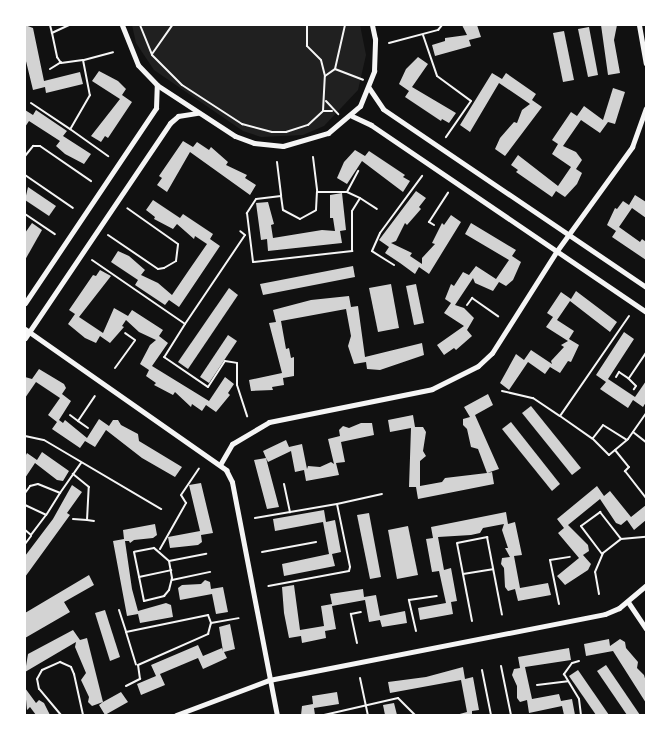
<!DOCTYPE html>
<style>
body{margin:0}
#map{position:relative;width:671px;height:740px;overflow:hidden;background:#111;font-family:Helvetica,sans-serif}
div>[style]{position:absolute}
.green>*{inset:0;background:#202020}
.building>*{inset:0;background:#d3d3d3}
.path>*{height:2px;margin:-1px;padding:0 1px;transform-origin:1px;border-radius:1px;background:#f5f5f5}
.minor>*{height:5px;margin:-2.5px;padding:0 2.5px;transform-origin:2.5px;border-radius:2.5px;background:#f5f5f5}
span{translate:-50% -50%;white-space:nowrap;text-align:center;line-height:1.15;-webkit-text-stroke:4px #fff;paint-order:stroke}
.frame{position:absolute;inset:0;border:26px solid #fff;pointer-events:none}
</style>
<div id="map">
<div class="green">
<i style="clip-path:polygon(132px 25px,360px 25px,366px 55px,358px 90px,324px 126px,303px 135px,261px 137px,243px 131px,154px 70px,136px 43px)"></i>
</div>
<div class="building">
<i style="clip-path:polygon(25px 25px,33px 28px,44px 81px,80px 72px,83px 84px,46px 93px,45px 87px,33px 90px,25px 57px)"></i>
<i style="clip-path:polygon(462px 25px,477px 25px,481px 37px,469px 40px,471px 46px,435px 56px,432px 45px,445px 41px,445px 38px,467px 35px)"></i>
<i style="clip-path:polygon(601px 25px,617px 25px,614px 40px,620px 73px,608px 75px)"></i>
<i style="clip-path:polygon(589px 27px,598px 75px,588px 77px,578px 29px)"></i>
<i style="clip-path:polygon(564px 31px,574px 80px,563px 82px,553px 33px)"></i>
<i style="clip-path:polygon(418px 57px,428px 64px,412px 87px,456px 113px,449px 123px,442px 119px,441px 121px,405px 97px,409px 91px,399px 84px,406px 69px)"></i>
<i style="clip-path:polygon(99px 71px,118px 81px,126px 89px,122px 95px,132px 102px,108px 138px,105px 136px,101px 142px,91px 136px,120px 99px,92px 81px)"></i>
<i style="clip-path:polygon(492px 73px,502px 79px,506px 73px,536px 94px,532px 100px,542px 107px,505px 156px,495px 149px,500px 138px,514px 122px,517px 123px,522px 110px,530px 104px,499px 83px,470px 132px,460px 125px)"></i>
<i style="clip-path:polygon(613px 88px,625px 92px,615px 124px,608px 122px,600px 133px,581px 120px,563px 146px,576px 152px,582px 160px,576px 169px,582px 173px,577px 184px,565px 197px,556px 191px,552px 197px,516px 172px,518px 170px,511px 165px,518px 155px,558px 186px,571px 167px,552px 154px,558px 144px,552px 140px,571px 112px,577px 116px,584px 106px,603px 120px)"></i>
<i style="clip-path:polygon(25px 110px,33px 115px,36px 110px,67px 131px,63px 136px,91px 154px,84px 164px,65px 154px,56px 146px,60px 141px,29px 121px,25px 127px)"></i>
<i style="clip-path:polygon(183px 141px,193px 147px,197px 142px,209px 150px,211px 147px,228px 162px,226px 165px,247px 175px,245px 178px,256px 185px,250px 195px,190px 152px,167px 192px,157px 185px,162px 178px,159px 176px)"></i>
<i style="clip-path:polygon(355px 150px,365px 156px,369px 151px,405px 175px,403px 177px,410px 181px,403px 192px,362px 161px,347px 184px,337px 178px,344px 162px)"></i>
<i style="clip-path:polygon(28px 187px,56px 206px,49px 216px,25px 200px)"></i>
<i style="clip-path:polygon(416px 191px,426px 198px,419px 207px,421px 209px,407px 225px,405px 223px,396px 241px,391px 243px,412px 253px,410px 256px,422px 264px,422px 258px,435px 244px,432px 243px,442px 223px,444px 225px,451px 215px,461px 222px,429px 274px,419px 267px,415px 274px,400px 263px,385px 253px,389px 247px,379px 240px)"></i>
<i style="clip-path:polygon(342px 193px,346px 230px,340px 231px,342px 243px,268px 251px,267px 239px,261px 240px,256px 203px,268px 202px,274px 224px,271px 225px,273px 238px,322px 230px,335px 231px,333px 218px,330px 218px,330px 195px)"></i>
<i style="clip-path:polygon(635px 195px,646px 202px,646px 218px,632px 208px,619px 227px,640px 242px,642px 239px,646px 242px,646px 260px,612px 237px,616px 231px,607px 225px,615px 208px,617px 209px,623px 201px,629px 205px)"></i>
<i style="clip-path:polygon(153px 200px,180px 218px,183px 214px,213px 234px,210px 239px,220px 246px,179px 307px,169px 300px,165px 305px,135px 285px,138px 280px,111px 262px,118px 251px,129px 256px,145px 270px,141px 275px,158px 283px,172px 295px,189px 270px,207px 244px,195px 236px,194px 239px,177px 224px,173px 229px,154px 219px,155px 217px,146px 210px)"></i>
<i style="clip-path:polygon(32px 223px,42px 230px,25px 260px,25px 233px)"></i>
<i style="clip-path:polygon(471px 223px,516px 250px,512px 256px,521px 262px,513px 280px,506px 286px,499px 282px,493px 291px,475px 283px,473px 278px,455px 305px,464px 308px,474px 318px,467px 330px,472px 336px,456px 350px,454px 348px,444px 355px,437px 345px,464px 326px,444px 313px,451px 303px,445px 299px,451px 284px,454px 286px,463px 272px,469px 275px,476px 266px,496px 279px,509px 260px,465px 234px)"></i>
<i style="clip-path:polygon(353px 266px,355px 277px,263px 295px,260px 284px)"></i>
<i style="clip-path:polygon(100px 270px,111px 276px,79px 317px,103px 333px,114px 308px,128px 316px,132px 310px,163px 330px,159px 336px,168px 343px,152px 366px,209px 401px,225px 377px,234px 384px,228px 393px,230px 395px,216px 412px,206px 405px,202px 411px,192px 404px,191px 407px,175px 392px,173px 395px,154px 385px,156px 383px,146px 376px,149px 370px,140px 364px,150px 345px,156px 340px,139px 332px,126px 320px,122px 326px,124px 327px,110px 343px,100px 336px,96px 343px,85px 338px,68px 324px,75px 314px,69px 310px,93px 275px,96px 276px)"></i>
<i style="clip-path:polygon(391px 284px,399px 328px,378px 332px,369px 288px)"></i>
<i style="clip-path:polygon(416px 284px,424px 323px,414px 325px,406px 286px)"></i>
<i style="clip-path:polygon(229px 288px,238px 295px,188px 369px,178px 362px)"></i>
<i style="clip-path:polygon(576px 291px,617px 322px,610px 332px,570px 301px,557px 320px,574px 331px,569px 339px,579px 345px,571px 362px,568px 361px,560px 373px,550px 367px,545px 374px,528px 362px,509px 390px,500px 383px,516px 354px,524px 360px,531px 350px,552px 364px,551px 361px,564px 347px,561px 345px,568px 341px,546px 327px,553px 317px,547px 313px,561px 292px,571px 299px)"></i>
<i style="clip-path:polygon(349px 296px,351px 307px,358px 306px,365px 357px,422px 343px,424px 355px,380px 370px,367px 369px,366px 362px,354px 364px,348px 346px,351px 336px,346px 309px,281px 321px,286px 349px,289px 348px,291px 358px,294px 357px,294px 376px,283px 378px,284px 385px,272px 387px,273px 390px,251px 391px,249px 380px,282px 373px,269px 323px,276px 322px,273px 310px,311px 300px)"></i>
<i style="clip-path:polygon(624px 332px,634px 339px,608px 379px,635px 397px,646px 381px,646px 402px,643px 407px,633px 400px,628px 408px,600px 389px,606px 382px,596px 375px)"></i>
<i style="clip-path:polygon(228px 335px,237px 341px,209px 383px,200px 377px)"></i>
<i style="clip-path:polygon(39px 369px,64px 384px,66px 388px,62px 394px,71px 401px,59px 420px,63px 423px,65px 420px,87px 438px,99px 419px,109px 426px,113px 420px,118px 420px,121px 425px,138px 434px,139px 441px,182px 467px,175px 477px,142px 458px,106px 430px,95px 447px,85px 441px,80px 448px,52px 429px,57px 422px,48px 415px,60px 398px,36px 382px,25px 398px,25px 377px,32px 379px)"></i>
<i style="clip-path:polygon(488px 394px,493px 405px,475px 415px,499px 469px,487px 473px,492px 472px,494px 484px,418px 499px,416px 487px,409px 487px,411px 428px,390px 432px,388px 420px,413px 415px,415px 427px,423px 427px,426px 432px,423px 451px,426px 456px,420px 461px,420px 486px,442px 482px,445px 478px,487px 473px,478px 449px,471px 447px,467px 429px,463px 425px,463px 419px,470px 417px,464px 407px)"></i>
<i style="clip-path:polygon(531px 406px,581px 468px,572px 475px,522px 413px)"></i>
<i style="clip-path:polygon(511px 422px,560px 484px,552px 491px,502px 429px)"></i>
<i style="clip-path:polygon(361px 423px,372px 423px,374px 435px,341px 442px,345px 462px,336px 463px,339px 475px,306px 481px,304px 470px,295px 472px,291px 451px,268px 462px,266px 458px,279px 507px,267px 509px,254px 460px,266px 458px,263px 451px,286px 440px,289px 447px,302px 444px,307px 469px,308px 466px,320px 467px,331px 462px,334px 464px,328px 439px,340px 436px,339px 430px,343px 426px,349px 428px)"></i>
<i style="clip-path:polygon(42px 452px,69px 471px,63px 481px,57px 480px,35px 463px,25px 478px,25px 457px,27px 453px,37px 460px)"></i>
<i style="clip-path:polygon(201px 483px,213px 533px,201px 535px,202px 542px,198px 545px,170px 548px,168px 537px,200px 531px,189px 485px)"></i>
<i style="clip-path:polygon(72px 485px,82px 492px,67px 513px,70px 515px,25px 577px,25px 556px,53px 519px)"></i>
<i style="clip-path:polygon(597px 486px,604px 496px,610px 491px,631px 517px,646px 505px,646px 520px,634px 530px,627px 520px,621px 525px,616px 523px,600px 499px,568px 525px,588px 545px,589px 551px,583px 555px,591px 564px,588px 570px,565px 585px,557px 576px,579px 558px,558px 533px,564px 528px,557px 519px)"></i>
<i style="clip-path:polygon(324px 510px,326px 522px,335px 520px,341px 552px,332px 554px,335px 566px,284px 576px,282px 564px,329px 554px,323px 522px,275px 531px,273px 519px)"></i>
<i style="clip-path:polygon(506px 512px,508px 524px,515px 522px,522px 555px,514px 556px,520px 588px,548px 583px,551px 595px,518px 601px,515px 589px,508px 591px,505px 587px,504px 568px,501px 564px,502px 558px,510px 557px,505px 548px,508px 548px,502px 530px,504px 524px,483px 528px,480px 533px,471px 535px,438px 537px,444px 570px,451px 568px,457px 601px,451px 602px,453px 614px,420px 620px,418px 608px,446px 603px,439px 571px,432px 572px,426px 539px,433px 538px,431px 527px)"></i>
<i style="clip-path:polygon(369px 513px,381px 577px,370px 579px,357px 515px)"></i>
<i style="clip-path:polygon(155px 524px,157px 535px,153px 538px,134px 540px,130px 543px,129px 541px,125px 541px,132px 589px,138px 611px,166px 603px,171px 605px,173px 617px,140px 623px,138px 614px,127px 616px,113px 541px,124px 539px,123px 530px)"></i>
<i style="clip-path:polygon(408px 526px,418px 575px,397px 579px,388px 530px)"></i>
<i style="clip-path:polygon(89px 575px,94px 585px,64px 602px,70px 612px,25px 638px,25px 613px)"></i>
<i style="clip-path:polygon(205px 580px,210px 582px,211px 589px,223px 587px,228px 612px,216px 614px,212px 594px,180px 600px,178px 588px,182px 585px,201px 584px)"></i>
<i style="clip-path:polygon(294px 585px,300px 630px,324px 626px,321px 606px,332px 604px,330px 594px,363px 589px,364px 597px,376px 595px,380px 616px,405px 611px,407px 623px,382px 627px,380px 620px,369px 622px,365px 600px,332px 606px,336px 629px,325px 631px,326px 638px,302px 643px,301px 636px,289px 638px,284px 613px,282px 587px)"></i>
<i style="clip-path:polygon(105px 610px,120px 657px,110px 661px,95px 613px)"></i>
<i style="clip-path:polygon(230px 624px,235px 649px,224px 652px,227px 658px,203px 669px,198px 658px,160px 674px,165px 685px,141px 695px,137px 684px,156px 676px,151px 665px,198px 645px,203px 656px,222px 648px,223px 651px,219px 627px)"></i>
<i style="clip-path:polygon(73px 630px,80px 640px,87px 638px,103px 702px,121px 692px,128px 702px,105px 715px,99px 705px,103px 702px,92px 706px,88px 702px,89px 697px,81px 680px,86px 673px,75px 647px,76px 642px,25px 672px,28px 654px)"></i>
<i style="clip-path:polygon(609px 639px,610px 646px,620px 639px,625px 642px,626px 648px,638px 662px,637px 668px,644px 675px,646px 682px,646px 703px,613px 651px,586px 656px,584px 644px)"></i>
<i style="clip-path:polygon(569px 648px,571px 660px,525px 667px,532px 699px,559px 694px,561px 701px,572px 699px,575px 715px,564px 715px,562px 706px,529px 713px,527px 700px,520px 702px,517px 698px,517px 686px,512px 675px,514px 669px,520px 668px,518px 657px)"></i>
<i style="clip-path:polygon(606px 665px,640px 715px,627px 715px,597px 671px)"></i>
<i style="clip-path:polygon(463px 667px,465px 679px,473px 677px,479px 710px,472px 711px,472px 715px,456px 715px,467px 712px,461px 680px,390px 693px,388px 682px,426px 677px)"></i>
<i style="clip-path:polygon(578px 670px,609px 715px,596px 715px,569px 676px)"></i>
<i style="clip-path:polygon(25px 688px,36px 703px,39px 700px,44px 703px,50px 715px,36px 715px,30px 707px,27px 710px)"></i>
<i style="clip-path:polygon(337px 692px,339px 704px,314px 708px,315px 715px,301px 715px,302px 706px,313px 704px,312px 696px)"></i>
<i style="clip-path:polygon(394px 703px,397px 715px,385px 715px,383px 705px)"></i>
</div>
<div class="path">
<i style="left:50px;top:25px;width:8px;rotate:76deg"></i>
<i style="left:69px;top:25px;width:19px;rotate:155deg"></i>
<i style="left:52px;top:33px;width:25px;rotate:78deg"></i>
<i style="left:57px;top:57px;width:7px;rotate:56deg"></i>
<i style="left:61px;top:63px;width:22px;rotate:-8deg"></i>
<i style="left:83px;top:60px;width:36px;rotate:79deg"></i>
<i style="left:90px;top:95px;width:39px;rotate:120deg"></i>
<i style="left:70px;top:129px;width:47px;rotate:35.4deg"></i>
<i style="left:140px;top:25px;width:32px;rotate:68deg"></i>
<i style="left:152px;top:55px;width:42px;rotate:45deg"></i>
<i style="left:182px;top:85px;width:72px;rotate:33deg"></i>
<i style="left:242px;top:124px;width:31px;rotate:15deg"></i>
<i style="left:272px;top:132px;width:14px"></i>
<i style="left:286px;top:132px;width:23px;rotate:-18deg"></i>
<i style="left:308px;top:125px;width:21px;rotate:-43deg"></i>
<i style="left:323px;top:111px;width:35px;rotate:-87deg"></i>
<i style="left:325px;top:76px;width:16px;rotate:-104deg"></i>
<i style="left:321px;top:60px;width:20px;rotate:-135deg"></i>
<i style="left:307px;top:46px;width:21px;rotate:-90deg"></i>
<i style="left:423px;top:35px;width:43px;rotate:71.1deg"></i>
<i style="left:437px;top:76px;width:42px;rotate:36.3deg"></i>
<i style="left:471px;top:101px;width:44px;rotate:124.8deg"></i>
<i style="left:389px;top:43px;width:51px;rotate:-14.9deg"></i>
<i style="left:438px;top:30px;width:6px;rotate:-51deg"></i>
<i style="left:152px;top:54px;width:35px;rotate:-55deg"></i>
<i style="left:84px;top:60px;width:30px;rotate:-15deg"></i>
<i style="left:50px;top:69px;width:13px;rotate:-32deg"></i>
<i style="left:335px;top:69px;width:30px;rotate:21deg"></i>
<i style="left:325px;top:76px;width:12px;rotate:-35deg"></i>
<i style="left:335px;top:69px;width:45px;rotate:-77.2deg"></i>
<i style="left:326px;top:101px;width:18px;rotate:47deg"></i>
<i style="left:31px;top:103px;width:47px;rotate:33.7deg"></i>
<i style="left:323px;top:111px;width:9px"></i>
<i style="left:25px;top:156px;width:13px;rotate:-51deg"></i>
<i style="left:33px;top:146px;width:7px"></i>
<i style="left:40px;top:146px;width:62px;rotate:34.5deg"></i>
<i style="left:313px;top:157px;width:35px;rotate:83deg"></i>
<i style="left:317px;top:192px;width:30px"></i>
<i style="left:347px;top:192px;width:24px;rotate:-62deg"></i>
<i style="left:277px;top:162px;width:34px;rotate:83deg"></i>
<i style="left:281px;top:196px;width:25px;rotate:173deg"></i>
<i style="left:256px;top:199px;width:17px;rotate:123deg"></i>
<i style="left:247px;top:213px;width:49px;rotate:83deg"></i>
<i style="left:253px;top:262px;width:100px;rotate:-6.3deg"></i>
<i style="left:352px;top:251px;width:40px;rotate:-90deg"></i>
<i style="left:352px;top:211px;width:15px;rotate:-58deg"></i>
<i style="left:360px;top:198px;width:20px;rotate:33deg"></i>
<i style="left:25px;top:175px;width:58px;rotate:34.5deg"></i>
<i style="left:347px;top:192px;width:14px;rotate:25deg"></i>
<i style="left:281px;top:196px;width:14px;rotate:82deg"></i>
<i style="left:283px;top:210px;width:19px;rotate:28deg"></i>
<i style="left:300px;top:219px;width:18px;rotate:-29deg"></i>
<i style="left:316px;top:210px;width:18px;rotate:-87deg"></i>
<i style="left:25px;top:214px;width:36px;rotate:34deg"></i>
<i style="left:434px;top:225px;width:6px;rotate:-149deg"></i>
<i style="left:429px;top:222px;width:35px;rotate:-57deg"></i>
<i style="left:108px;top:235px;width:60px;rotate:34.2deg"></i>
<i style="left:158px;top:269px;width:6px;rotate:-9deg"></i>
<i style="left:164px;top:268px;width:14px;rotate:-30deg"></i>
<i style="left:176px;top:261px;width:17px;rotate:-83deg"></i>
<i style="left:178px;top:244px;width:62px;rotate:-144.8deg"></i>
<i style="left:92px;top:260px;width:113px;rotate:34.5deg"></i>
<i style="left:185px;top:324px;width:107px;rotate:-56deg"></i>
<i style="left:245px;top:235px;width:6px;rotate:-141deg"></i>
<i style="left:394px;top:265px;width:26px;rotate:-148deg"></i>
<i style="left:372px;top:251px;width:20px;rotate:-66deg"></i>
<i style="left:380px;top:233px;width:71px;rotate:-53.6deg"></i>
<i style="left:467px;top:305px;width:9px;rotate:-54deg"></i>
<i style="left:472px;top:298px;width:32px;rotate:35deg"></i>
<i style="left:629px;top:316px;width:121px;rotate:124.6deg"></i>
<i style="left:560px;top:416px;width:39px;rotate:35deg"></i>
<i style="left:592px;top:438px;width:24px;rotate:45deg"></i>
<i style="left:609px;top:455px;width:25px;rotate:-40deg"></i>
<i style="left:628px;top:439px;width:32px;rotate:-55deg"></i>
<i style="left:185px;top:324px;width:39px;rotate:122deg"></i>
<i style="left:164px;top:357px;width:53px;rotate:34.3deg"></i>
<i style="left:208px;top:387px;width:31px;rotate:-57deg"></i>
<i style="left:225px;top:361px;width:12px;rotate:9deg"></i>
<i style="left:237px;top:363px;width:22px;rotate:90deg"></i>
<i style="left:237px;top:385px;width:33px;rotate:72deg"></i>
<i style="left:115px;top:368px;width:34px;rotate:-54deg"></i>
<i style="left:135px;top:340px;width:12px;rotate:-145deg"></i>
<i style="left:616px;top:377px;width:6px;rotate:-59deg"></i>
<i style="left:619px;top:372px;width:11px;rotate:34deg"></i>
<i style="left:628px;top:378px;width:11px;rotate:45deg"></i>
<i style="left:636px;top:386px;width:4px;rotate:124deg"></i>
<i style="left:629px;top:378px;width:30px;rotate:-56deg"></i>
<i style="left:502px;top:391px;width:32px;rotate:13deg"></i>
<i style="left:533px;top:398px;width:32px;rotate:34deg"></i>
<i style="left:70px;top:415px;width:10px;rotate:37deg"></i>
<i style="left:88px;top:428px;width:12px;rotate:-145deg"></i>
<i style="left:78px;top:421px;width:30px;rotate:-56deg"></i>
<i style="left:633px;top:432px;width:16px;rotate:38deg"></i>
<i style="left:25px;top:436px;width:19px;rotate:12deg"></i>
<i style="left:44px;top:440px;width:136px;rotate:30.5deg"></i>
<i style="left:593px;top:438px;width:16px;rotate:-52deg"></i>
<i style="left:603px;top:425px;width:28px;rotate:32deg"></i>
<i style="left:615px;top:450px;width:22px;rotate:51deg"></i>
<i style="left:629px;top:467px;width:6px;rotate:135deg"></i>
<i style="left:625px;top:471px;width:34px;rotate:52deg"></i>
<i style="left:284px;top:484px;width:29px;rotate:78deg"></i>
<i style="left:25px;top:493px;width:9px;rotate:-54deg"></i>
<i style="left:30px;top:486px;width:8px;rotate:-14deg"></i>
<i style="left:38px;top:484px;width:24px;rotate:22deg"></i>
<i style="left:60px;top:493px;width:26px;rotate:122deg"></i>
<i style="left:60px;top:493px;width:37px;rotate:-55deg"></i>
<i style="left:337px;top:504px;width:46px;rotate:-12.5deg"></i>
<i style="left:25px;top:505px;width:23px;rotate:25deg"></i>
<i style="left:46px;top:515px;width:25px;rotate:127deg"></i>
<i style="left:31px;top:535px;width:8px;rotate:-140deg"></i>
<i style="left:255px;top:518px;width:83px;rotate:-9.7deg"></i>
<i style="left:337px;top:504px;width:64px;rotate:78.3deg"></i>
<i style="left:350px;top:567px;width:4px;rotate:104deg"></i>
<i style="left:349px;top:571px;width:82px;rotate:169.5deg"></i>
<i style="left:73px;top:519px;width:14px;rotate:4deg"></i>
<i style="left:87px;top:520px;width:33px;rotate:-87deg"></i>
<i style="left:89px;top:487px;width:21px;rotate:-141deg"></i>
<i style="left:87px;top:520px;width:7px;rotate:8deg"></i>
<i style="left:25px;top:544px;width:10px;rotate:-53deg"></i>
<i style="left:160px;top:549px;width:53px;rotate:-60.5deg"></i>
<i style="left:186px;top:503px;width:9px;rotate:-122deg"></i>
<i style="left:181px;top:495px;width:32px;rotate:-56deg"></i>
<i style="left:262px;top:552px;width:55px;rotate:-10.5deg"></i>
<i style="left:602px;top:554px;width:35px;rotate:-127deg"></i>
<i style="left:581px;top:526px;width:24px;rotate:-36deg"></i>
<i style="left:600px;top:512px;width:34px;rotate:52deg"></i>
<i style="left:169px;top:561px;width:20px;rotate:-139deg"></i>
<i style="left:154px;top:548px;width:20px;rotate:169deg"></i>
<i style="left:134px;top:552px;width:50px;rotate:78.5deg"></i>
<i style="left:144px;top:601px;width:21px;rotate:-14deg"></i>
<i style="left:164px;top:596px;width:8px;rotate:-50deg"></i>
<i style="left:169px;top:590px;width:12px;rotate:-76deg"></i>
<i style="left:172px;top:578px;width:17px;rotate:-100deg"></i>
<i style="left:169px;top:561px;width:38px;rotate:-11deg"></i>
<i style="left:463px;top:574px;width:30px;rotate:-9deg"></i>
<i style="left:139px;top:577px;width:33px;rotate:-12deg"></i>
<i style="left:172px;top:580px;width:39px;rotate:-12deg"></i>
<i style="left:599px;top:594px;width:22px;rotate:-100deg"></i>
<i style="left:595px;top:572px;width:21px;rotate:-67deg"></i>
<i style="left:603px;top:553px;width:23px;rotate:-38deg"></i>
<i style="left:621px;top:539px;width:25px;rotate:-5deg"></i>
<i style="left:559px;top:604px;width:45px;rotate:-101.6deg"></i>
<i style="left:550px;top:560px;width:20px;rotate:-9deg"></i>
<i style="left:119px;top:610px;width:23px;rotate:72deg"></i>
<i style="left:126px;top:632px;width:84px;rotate:-11.7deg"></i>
<i style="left:208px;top:615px;width:9px;rotate:69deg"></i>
<i style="left:472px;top:621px;width:79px;rotate:-100.9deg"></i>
<i style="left:457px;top:543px;width:31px;rotate:-11deg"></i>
<i style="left:487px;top:537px;width:79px;rotate:79.1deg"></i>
<i style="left:416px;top:631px;width:32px;rotate:-103deg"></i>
<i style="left:409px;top:600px;width:28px;rotate:-8deg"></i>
<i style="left:126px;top:632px;width:34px;rotate:73deg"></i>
<i style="left:357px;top:643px;width:30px;rotate:-102deg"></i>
<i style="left:351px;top:614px;width:10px;rotate:-11deg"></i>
<i style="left:579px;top:661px;width:7px;rotate:164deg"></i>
<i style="left:572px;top:663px;width:14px;rotate:126deg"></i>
<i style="left:564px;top:674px;width:29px;rotate:59deg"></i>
<i style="left:579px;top:699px;width:16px;rotate:83deg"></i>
<i style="left:501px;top:666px;width:50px;rotate:78.5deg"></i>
<i style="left:482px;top:670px;width:46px;rotate:78.7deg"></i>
<i style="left:360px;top:678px;width:38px;rotate:78deg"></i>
<i style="left:537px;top:685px;width:31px;rotate:-7deg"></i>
<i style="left:126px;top:686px;width:16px;rotate:-27deg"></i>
<i style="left:140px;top:679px;width:14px;rotate:-98deg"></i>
<i style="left:138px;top:665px;width:77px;rotate:-23.9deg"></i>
<i style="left:208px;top:634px;width:11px;rotate:-75deg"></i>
<i style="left:211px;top:623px;width:28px;rotate:-10deg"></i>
<i style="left:61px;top:715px;width:34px;rotate:-130deg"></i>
<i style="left:39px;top:689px;width:10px;rotate:-101deg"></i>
<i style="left:37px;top:679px;width:10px;rotate:-61deg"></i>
<i style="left:42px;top:670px;width:20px;rotate:-24deg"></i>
<i style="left:60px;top:662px;width:12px;rotate:24deg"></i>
<i style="left:71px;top:667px;width:8px;rotate:67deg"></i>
<i style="left:74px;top:674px;width:42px;rotate:77.6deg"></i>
<i style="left:324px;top:715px;width:76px;rotate:-12.9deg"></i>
<i style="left:398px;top:698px;width:24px;rotate:45deg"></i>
</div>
<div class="minor">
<i style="left:122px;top:25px;width:43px;rotate:68.2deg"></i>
<i style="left:138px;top:65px;width:28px;rotate:46deg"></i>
<i style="left:157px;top:85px;width:93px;rotate:33.2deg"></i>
<i style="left:235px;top:136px;width:20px;rotate:20deg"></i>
<i style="left:254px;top:143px;width:29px;rotate:6deg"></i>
<i style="left:283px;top:146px;width:47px;rotate:-16.1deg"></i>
<i style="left:328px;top:133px;width:42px;rotate:-40.2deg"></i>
<i style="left:360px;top:106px;width:38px;rotate:-68deg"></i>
<i style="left:374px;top:71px;width:32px;rotate:-88deg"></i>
<i style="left:375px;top:39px;width:14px;rotate:-102deg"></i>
<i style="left:639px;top:25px;width:39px;rotate:80deg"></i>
<i style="left:369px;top:88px;width:25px;rotate:56deg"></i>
<i style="left:383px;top:109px;width:318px;rotate:34.1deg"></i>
<i style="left:352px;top:116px;width:21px;rotate:25deg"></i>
<i style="left:371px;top:125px;width:333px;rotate:34.2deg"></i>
<i style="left:25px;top:303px;width:235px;rotate:-56.1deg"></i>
<i style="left:156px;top:108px;width:23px;rotate:-88deg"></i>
<i style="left:25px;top:329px;width:246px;rotate:35deg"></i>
<i style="left:226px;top:470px;width:13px;rotate:63deg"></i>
<i style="left:232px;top:482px;width:237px;rotate:79.1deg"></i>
<i style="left:25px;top:338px;width:259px;rotate:-56deg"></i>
<i style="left:170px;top:123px;width:11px;rotate:-41deg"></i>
<i style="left:178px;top:116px;width:20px;rotate:-9deg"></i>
<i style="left:221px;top:463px;width:22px;rotate:-60deg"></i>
<i style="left:232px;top:444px;width:43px;rotate:-30.7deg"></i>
<i style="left:269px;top:422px;width:166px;rotate:-11.4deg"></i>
<i style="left:432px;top:389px;width:51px;rotate:-26.6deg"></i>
<i style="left:478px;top:366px;width:19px;rotate:-43deg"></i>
<i style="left:492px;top:353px;width:120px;rotate:-57.6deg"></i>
<i style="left:556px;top:252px;width:130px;rotate:-54.1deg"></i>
<i style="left:632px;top:147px;width:41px;rotate:-70.3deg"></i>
<i style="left:628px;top:602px;width:32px;rotate:56deg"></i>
<i style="left:176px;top:715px;width:99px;rotate:-20.6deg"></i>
<i style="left:269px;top:680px;width:342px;rotate:-11.1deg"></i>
<i style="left:605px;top:614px;width:15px;rotate:-23deg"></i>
<i style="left:619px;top:608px;width:35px;rotate:-40deg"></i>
</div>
<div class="frame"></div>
</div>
